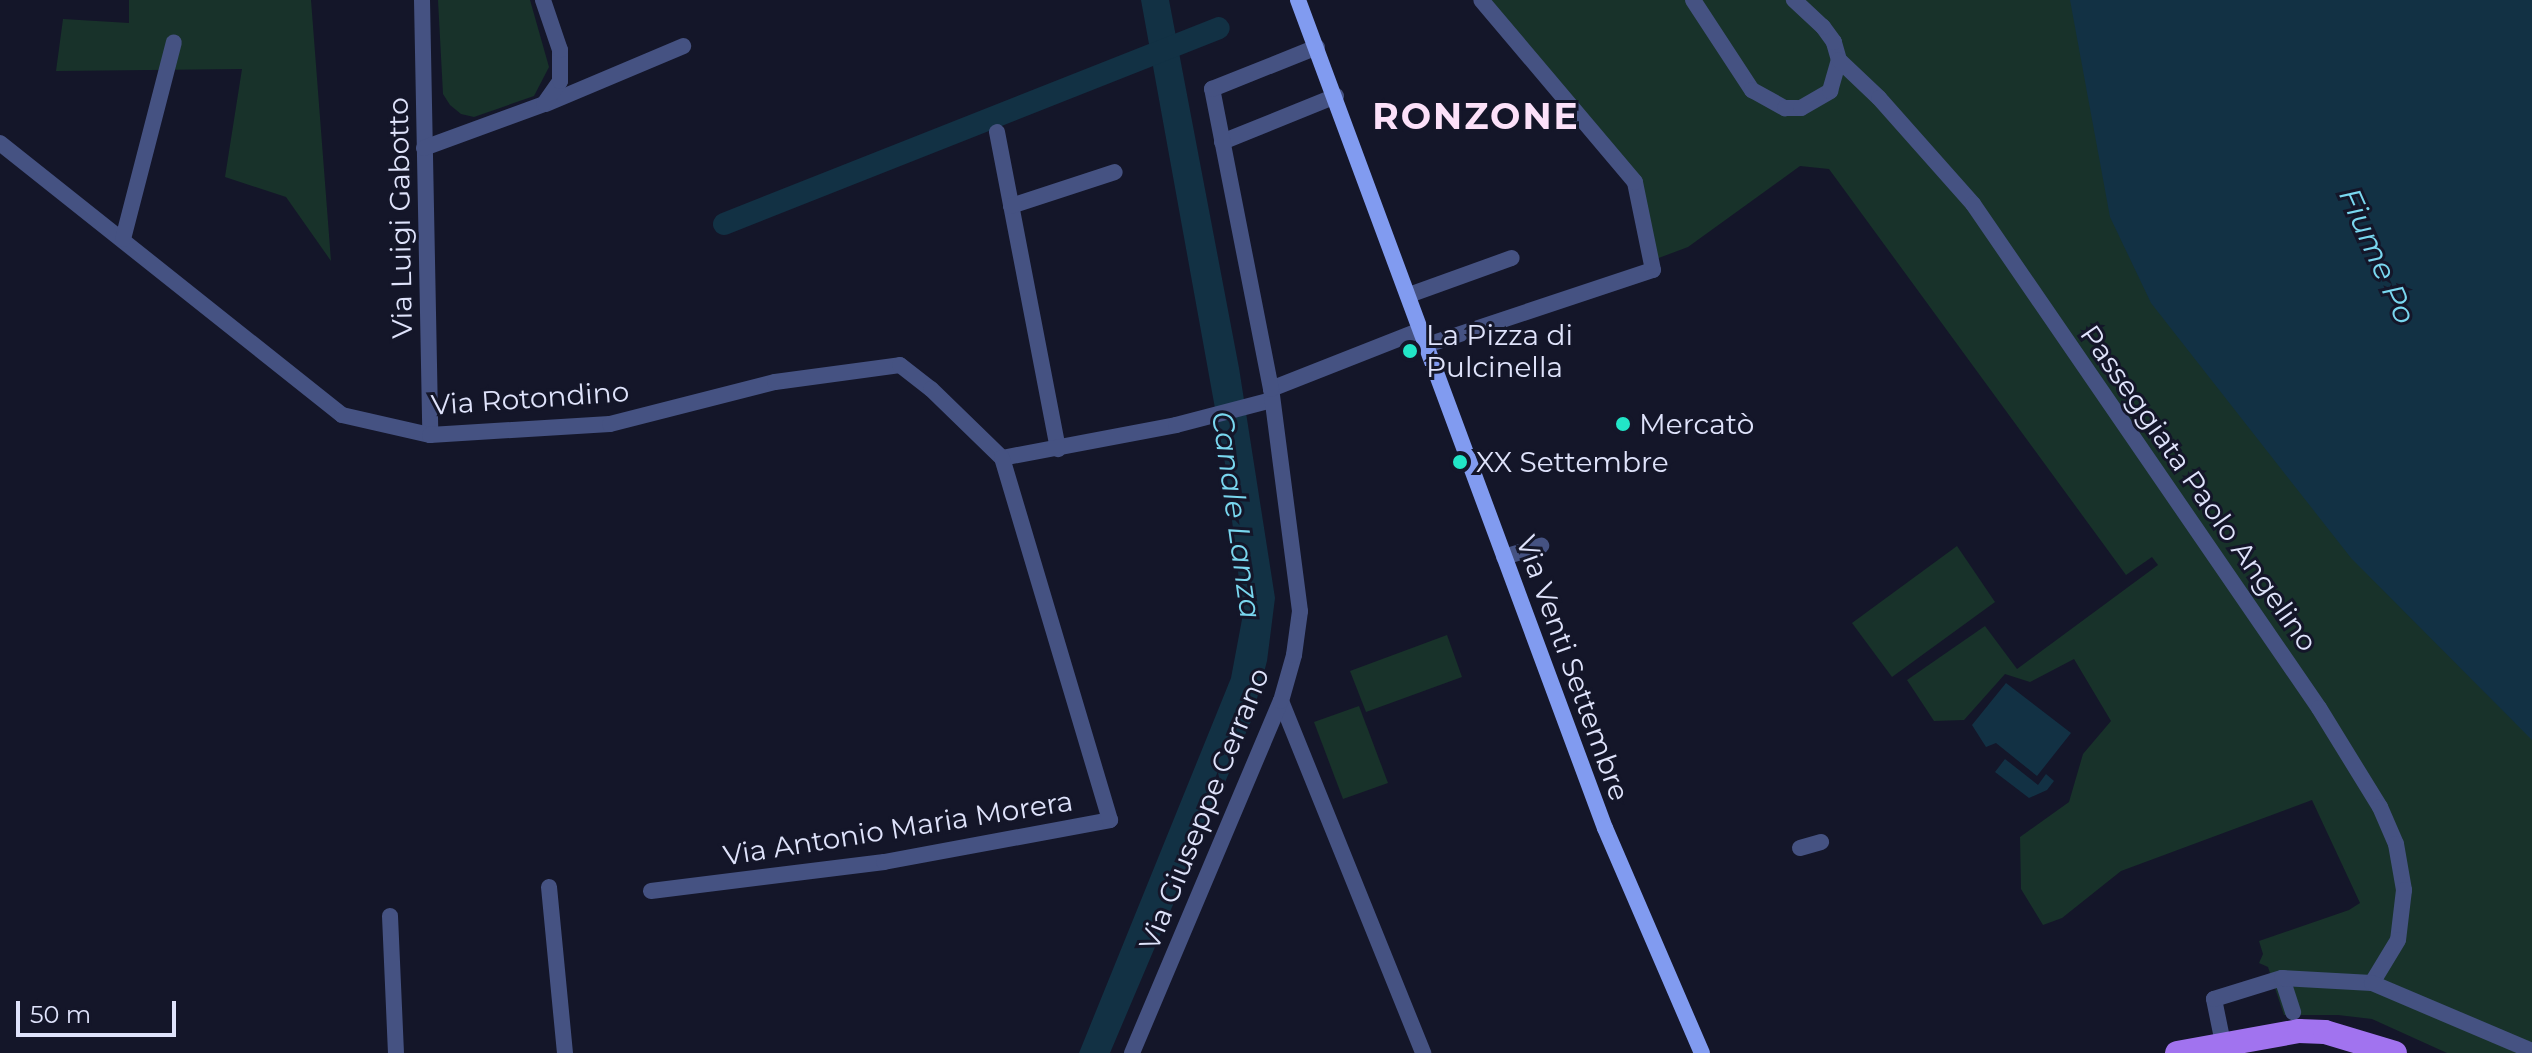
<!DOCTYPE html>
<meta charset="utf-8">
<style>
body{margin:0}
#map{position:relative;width:2532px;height:1053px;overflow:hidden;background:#141629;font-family:Montserrat,sans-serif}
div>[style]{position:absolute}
.green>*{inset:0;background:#18322a}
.water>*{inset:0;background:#123144}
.canal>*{height:22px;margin:-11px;padding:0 11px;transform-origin:11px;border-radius:11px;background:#123144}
.street>*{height:16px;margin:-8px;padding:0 8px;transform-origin:8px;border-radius:8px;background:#455282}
.secondary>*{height:16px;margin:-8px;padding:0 8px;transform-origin:8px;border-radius:8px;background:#819bf0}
.primary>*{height:24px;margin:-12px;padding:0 12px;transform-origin:12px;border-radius:12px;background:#a173ef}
.dots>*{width:22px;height:22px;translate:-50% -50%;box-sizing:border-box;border:4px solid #141629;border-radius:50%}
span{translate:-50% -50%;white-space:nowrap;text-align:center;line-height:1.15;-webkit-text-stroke:6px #141629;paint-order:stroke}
.street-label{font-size:28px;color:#dfe3fb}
.poi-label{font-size:28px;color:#dfe3fb}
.left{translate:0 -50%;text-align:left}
.water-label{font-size:30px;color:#79d7ef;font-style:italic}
.district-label{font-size:36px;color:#fce1f9;font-weight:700;letter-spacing:2px}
.scale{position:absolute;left:16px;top:1001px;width:160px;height:36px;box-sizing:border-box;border:4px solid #dfe3fb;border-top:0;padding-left:10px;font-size:24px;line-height:28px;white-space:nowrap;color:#dfe3fb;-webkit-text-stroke:6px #141629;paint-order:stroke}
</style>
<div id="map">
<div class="green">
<i style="clip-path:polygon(129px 0,311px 0,331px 261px,286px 197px,225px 177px,242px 69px,56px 71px,63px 19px,129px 23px)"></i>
<i style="clip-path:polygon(438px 0,530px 0,549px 67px,534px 96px,474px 117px,461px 114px,450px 105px,443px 94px)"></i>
<i style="clip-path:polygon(1482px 0,2532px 0,2532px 1053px,2447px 1053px,2372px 1019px,2338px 1015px,2284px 1015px,2268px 967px,2259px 963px,2263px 954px,2259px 941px,2349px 910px,2360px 903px,2312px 800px,2121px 871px,2062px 918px,2043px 925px,2021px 889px,2020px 837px,2069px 802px,2083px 754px,2111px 721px,2074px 659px,2030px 682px,2005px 674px,1964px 720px,1934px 721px,1907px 680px,1985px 626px,2017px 669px,2158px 565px,2152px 557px,2126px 575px,1829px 169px,1800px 166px,1688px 247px,1648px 262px,1639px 183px)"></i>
<i style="clip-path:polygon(1957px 546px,1995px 602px,1892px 677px,1852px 623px)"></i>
<i style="clip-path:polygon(1447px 635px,1462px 677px,1366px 712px,1350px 671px)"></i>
<i style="clip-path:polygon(1359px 706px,1388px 783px,1343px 799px,1314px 722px)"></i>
</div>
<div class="water">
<i style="clip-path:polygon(1141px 0,1169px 0,1239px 368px,1275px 598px,1267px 661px,1251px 721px,1110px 1053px,1079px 1053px,1231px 678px,1243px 614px,1226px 469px)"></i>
<i style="clip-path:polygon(2070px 0,2532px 0,2532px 740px,2351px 558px,2151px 303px,2110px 217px)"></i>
<i style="clip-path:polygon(2006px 683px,2071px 733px,2037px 776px,1996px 743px,1986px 747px,1972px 725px)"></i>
<i style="clip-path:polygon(2005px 759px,2038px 785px,2046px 774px,2054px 781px,2047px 790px,2029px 798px,1995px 772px)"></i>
</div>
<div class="canal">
<i style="left:724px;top:224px;width:532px;rotate:-21.6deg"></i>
</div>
<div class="street">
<i style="left:422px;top:0;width:435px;rotate:88.9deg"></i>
<i style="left:1693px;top:0;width:108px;rotate:56.8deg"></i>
<i style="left:1752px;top:90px;width:38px;rotate:29deg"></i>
<i style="left:1785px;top:108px;width:16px"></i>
<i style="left:1801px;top:108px;width:34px;rotate:-30deg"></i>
<i style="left:1830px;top:91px;width:32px;rotate:-74deg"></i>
<i style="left:1839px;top:60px;width:19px;rotate:-106deg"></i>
<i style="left:1834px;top:42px;width:19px;rotate:-126deg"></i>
<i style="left:1823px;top:27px;width:40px;rotate:-137deg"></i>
<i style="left:1839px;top:60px;width:55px;rotate:43.5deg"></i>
<i style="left:1879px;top:98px;width:142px;rotate:48.4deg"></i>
<i style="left:1973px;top:204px;width:611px;rotate:55.53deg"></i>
<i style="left:2319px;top:708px;width:116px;rotate:58.4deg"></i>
<i style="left:2380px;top:807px;width:40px;rotate:66.6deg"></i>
<i style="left:2396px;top:844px;width:47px;rotate:80.1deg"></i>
<i style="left:2404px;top:890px;width:50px;rotate:96.8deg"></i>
<i style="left:2398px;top:940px;width:50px;rotate:121.2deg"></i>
<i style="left:546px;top:104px;width:149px;rotate:-22.9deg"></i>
<i style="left:997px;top:132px;width:323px;rotate:79.1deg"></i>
<i style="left:1222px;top:142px;width:123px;rotate:-22deg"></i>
<i style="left:0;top:143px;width:437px;rotate:38.5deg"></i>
<i style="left:342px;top:415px;width:90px;rotate:12.8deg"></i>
<i style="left:430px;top:435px;width:180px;rotate:-3.5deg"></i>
<i style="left:610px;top:424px;width:170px;rotate:-14.3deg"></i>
<i style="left:775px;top:382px;width:126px;rotate:-7.7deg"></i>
<i style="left:900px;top:365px;width:39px;rotate:38deg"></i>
<i style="left:931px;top:389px;width:99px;rotate:44.2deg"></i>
<i style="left:1002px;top:458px;width:177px;rotate:-10.7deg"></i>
<i style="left:1176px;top:425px;width:99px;rotate:-14.6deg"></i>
<i style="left:424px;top:148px;width:128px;rotate:-20.1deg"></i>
<i style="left:544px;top:104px;width:28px;rotate:-55deg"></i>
<i style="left:560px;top:81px;width:31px;rotate:-90deg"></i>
<i style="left:560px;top:50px;width:53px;rotate:-108.8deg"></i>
<i style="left:1011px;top:206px;width:109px;rotate:-18.1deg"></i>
<i style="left:123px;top:239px;width:203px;rotate:-75.5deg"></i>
<i style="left:1409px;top:295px;width:109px;rotate:-19.8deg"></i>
<i style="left:1427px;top:345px;width:238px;rotate:-18.4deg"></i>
<i style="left:1653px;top:270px;width:90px;rotate:-101.6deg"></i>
<i style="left:1635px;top:182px;width:238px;rotate:-130.2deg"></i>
<i style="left:1271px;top:389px;width:161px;rotate:-21.5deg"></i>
<i style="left:1504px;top:557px;width:39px;rotate:-17deg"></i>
<i style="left:1281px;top:701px;width:380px;rotate:68deg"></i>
<i style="left:1800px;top:848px;width:22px;rotate:-16deg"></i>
<i style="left:549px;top:887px;width:167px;rotate:84.5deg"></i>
<i style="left:651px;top:891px;width:235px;rotate:-7.1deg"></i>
<i style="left:884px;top:862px;width:230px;rotate:-10.5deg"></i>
<i style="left:1110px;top:820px;width:378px;rotate:-106.6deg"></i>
<i style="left:390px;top:916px;width:137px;rotate:87.5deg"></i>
<i style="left:2282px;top:978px;width:36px;rotate:72deg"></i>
<i style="left:2223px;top:1043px;width:45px;rotate:-101.6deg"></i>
<i style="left:2214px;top:999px;width:71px;rotate:-17.2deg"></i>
<i style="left:2282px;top:978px;width:90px;rotate:3.2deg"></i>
<i style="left:2372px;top:983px;width:174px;rotate:23deg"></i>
<i style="left:1132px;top:1053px;width:382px;rotate:-67.1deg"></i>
<i style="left:1281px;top:701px;width:48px;rotate:-74.2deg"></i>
<i style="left:1294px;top:655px;width:44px;rotate:-82.2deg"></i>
<i style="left:1300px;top:611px;width:224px;rotate:-97.4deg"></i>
<i style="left:1271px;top:389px;width:306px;rotate:-101.1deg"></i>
<i style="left:1212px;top:89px;width:113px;rotate:-21.8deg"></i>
</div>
<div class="secondary">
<i style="left:1298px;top:0;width:883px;rotate:69.66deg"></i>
<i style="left:1605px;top:828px;width:245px;rotate:66.7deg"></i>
</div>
<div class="primary">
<i style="left:2177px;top:1053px;width:124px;rotate:-10.2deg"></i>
<i style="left:2299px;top:1031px;width:26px;rotate:2deg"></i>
<i style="left:2325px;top:1032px;width:73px;rotate:16.7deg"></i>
</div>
<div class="dots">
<i style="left:1410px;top:351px;background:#22e5c7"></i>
<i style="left:1623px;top:424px;background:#22e5c7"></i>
<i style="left:1460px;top:462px;background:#22e5c7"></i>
</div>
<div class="street-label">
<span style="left:400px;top:218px;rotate:-91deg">Via Luigi Gabotto</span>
<span style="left:530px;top:398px;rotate:-4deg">Via Rotondino</span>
<span style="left:2199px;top:488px;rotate:55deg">Passeggiata Paolo Angelino</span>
<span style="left:1573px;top:668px;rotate:70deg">Via Venti Settembre</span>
<span style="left:1204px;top:809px;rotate:-68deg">Via Giuseppe Cerrano</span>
<span style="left:898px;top:828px;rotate:-9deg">Via Antonio Maria Morera</span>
</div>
<div class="poi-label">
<span class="left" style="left:1426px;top:351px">La Pizza di<br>Pulcinella</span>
<span class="left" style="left:1639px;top:424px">Mercatò</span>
<span class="left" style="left:1476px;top:462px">XX Settembre</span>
</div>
<div class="water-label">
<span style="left:2377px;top:256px;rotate:66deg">Fiume Po</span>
<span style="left:1236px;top:515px;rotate:82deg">Canale Lanza</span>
</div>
<div class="district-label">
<span style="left:1476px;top:117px">RONZONE</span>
</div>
<div class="scale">50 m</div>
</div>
